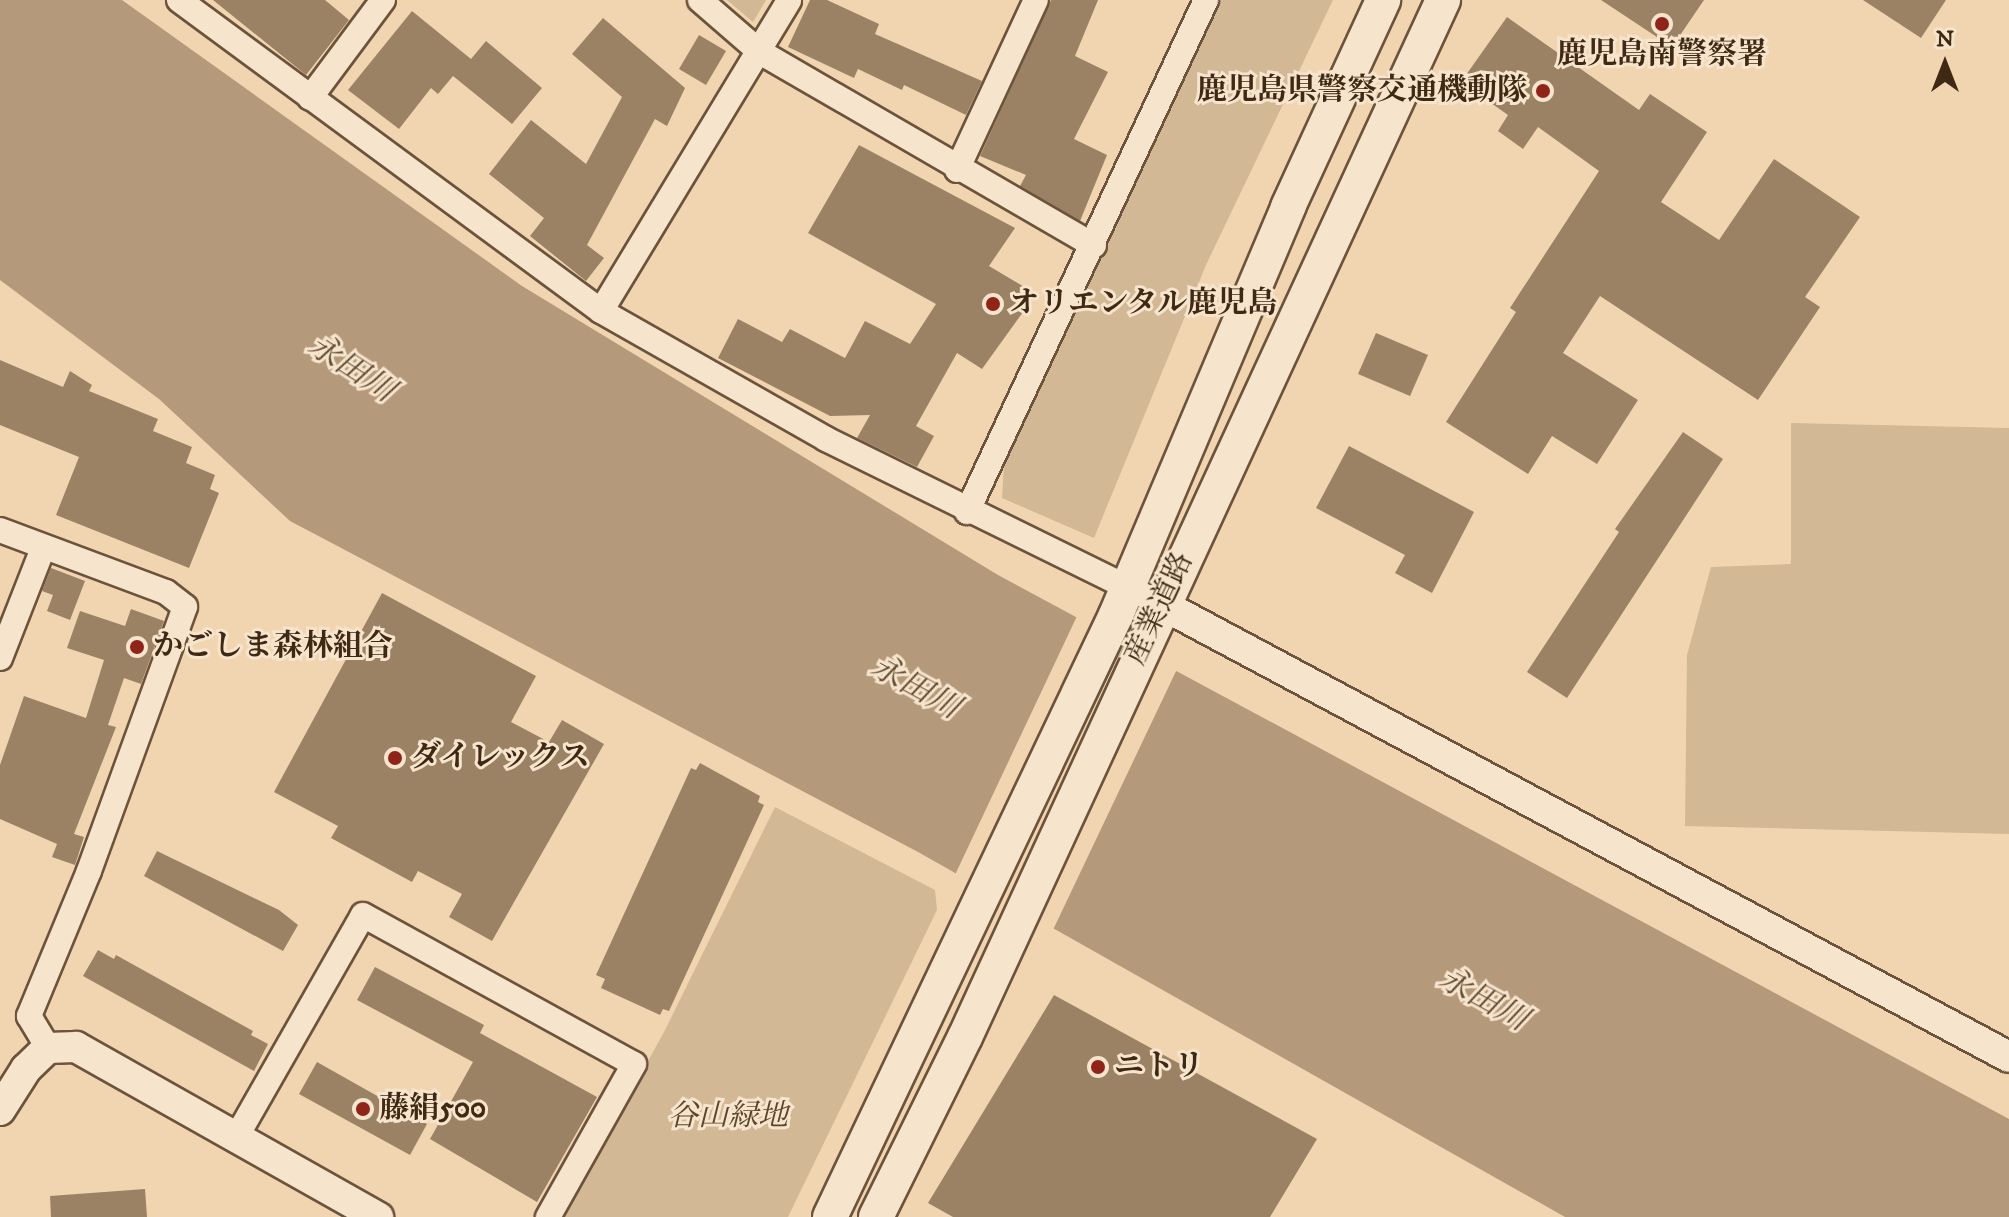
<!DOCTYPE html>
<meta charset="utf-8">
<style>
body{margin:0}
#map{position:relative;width:2009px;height:1217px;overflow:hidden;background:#f1d5b0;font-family:"IM FELL DW Pica","Noto Serif JP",serif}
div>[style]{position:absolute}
.green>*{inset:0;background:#d3b895}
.water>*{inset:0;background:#b49a7b}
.pier>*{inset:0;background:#f1d5b0}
.building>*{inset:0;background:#9c8265}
.roads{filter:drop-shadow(2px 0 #6c533b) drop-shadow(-2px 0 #6c533b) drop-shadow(0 2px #6c533b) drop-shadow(0 -2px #6c533b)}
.minor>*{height:24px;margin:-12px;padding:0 12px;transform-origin:12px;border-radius:12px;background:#f6e4cc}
.tertiary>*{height:30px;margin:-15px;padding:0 15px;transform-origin:15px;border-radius:15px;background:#f6e4cc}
.secondary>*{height:34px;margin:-17px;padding:0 17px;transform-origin:17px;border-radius:17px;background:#f6e4cc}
.dots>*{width:22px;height:22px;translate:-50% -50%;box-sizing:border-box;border:4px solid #f6e4cc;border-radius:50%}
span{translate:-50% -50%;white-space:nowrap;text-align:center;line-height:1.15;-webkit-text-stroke:6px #f6e4cc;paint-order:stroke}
.poi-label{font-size:30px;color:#3f2814;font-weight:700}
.right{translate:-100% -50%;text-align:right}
.left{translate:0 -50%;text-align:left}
.street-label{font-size:30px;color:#3f2814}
.park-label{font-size:30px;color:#5d452e;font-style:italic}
.water-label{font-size:32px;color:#624a33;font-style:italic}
.north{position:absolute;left:1905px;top:24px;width:80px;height:80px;-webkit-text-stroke:6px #f6e4cc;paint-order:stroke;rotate:0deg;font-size:22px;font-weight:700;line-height:32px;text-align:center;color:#3f2814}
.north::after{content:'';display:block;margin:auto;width:28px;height:36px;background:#3f2814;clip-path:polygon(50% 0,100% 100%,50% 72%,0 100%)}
</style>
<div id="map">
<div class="green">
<i style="clip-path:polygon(727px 0,766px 0,753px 22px)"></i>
<i style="clip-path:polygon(1221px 0,1333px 0,1206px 265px,1094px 538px,1002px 498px,1004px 462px)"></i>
<i style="clip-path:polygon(1791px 423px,2009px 428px,2009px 834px,1685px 826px,1687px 655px,1711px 567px,1791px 564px)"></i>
<i style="clip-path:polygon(775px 807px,935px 890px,937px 910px,788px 1217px,563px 1217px,665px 1030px)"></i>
</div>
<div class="water">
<i style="clip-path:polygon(0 0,122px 0,522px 286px,998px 575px,2009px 1119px,2009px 1217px,1565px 1217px,918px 852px,290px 521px,159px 399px,0 280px)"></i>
</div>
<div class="pier">
<i style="clip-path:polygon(1078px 614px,1178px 667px,1052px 932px,954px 877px)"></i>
</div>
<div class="building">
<i style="clip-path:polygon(213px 0,325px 0,349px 20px,306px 75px)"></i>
<i style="clip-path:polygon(810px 0,827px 0,879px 24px,875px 34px,982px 81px,966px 115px,904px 85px,902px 90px,858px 69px,854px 78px,788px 47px)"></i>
<i style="clip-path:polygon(1051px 0,1098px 0,1075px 56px,1108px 72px,1074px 139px,1107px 155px,1080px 221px,1020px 186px,1026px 175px,980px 156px)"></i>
<i style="clip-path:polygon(1601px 0,1704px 0,1672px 47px)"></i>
<i style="clip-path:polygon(1863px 0,1946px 0,1921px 38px)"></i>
<i style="clip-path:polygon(412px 11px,471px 59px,486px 41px,542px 88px,512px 124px,453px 76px,438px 94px,431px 88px,399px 129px,348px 90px)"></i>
<i style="clip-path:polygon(1507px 17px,1639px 110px,1650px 94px,1707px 132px,1661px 202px,1719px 240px,1774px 159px,1860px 217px,1805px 297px,1820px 307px,1758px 400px,1600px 296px,1563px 353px,1638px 400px,1597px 464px,1552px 436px,1528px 474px,1446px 422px,1516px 312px,1510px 308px,1599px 171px,1538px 127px,1523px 149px,1498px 131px,1508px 115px,1461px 82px)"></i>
<i style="clip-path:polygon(603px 18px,685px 88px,667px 126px,655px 119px,587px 245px,604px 258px,586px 281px,530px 236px,544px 218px,489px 174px,531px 120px,586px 164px,622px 97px,572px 54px)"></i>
<i style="clip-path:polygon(699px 35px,726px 51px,706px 85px,679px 69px)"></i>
<i style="clip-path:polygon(859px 145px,1015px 228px,989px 266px,1036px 294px,982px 369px,957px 353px,916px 426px,934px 436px,917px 467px,857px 438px,870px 415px,830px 416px,718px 358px,738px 319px,782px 342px,790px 329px,845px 358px,865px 321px,910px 344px,936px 304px,808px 233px)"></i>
<i style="clip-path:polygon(1376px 333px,1428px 355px,1410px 396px,1358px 374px)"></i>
<i style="clip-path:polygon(0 360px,63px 387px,70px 371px,92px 385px,89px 391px,158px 419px,153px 431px,192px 447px,186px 463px,215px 475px,210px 489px,219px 493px,189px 568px,56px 515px,79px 457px,0 425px)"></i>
<i style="clip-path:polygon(1683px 432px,1723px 459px,1567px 698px,1527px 672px,1619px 532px,1615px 529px)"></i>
<i style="clip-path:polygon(1349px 446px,1474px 512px,1432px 593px,1395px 573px,1405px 555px,1316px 508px)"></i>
<i style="clip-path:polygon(51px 568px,85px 581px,70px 620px,47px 611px,53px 595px,42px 591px)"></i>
<i style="clip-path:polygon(382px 593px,536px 676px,511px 722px,549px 742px,562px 720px,604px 744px,492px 941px,449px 917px,462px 894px,418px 871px,412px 882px,331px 838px,338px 826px,274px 792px)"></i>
<i style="clip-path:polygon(131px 609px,164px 621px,141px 684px,124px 678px,108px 725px,116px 727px,74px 834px,84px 837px,75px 865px,52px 857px,57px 844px,0 819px,0 765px,24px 696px,86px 718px,104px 660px,67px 648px,80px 611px,125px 626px)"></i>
<i style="clip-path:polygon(700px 763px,760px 796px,758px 802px,764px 805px,669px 1011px,663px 1009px,660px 1015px,601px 988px,605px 979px,596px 975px,691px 768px,696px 770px)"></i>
<i style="clip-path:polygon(157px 851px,279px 910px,298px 925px,283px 951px,144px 876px)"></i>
<i style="clip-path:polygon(98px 950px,114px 959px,116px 955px,253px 1031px,251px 1035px,268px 1044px,254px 1071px,83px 976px)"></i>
<i style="clip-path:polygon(375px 967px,484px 1025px,480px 1033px,597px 1097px,537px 1202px,430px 1139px,473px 1062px,357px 1000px)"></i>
<i style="clip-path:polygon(1054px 995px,1317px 1139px,1270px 1217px,953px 1217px,928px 1203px)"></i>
<i style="clip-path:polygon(317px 1062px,427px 1124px,410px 1155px,299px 1094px)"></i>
<i style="clip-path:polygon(145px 1189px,147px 1217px,51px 1217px,50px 1196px)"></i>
</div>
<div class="roads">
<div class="minor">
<i style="left:179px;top:0;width:524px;rotate:36.39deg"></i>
<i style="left:601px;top:311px;width:259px;rotate:29.6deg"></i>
<i style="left:826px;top:439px;width:373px;rotate:26.2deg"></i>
<i style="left:700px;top:0;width:79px;rotate:40.9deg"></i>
<i style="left:760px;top:52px;width:386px;rotate:30.1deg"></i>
<i style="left:310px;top:98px;width:122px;rotate:-53.3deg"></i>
<i style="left:957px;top:170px;width:187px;rotate:-65.1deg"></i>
<i style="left:601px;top:311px;width:363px;rotate:-58.8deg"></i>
<i style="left:967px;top:512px;width:565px;rotate:-64.98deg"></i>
<i style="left:0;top:530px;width:177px;rotate:20.5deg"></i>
<i style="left:166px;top:592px;width:24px;rotate:38deg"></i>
<i style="left:185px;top:607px;width:281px;rotate:110deg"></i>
<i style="left:89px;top:871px;width:157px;rotate:112.5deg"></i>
<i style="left:29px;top:1016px;width:37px;rotate:59deg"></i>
<i style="left:0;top:658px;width:118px;rotate:-68.6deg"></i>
<i style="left:237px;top:1136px;width:254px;rotate:-60.3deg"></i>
<i style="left:363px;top:915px;width:309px;rotate:28.8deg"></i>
<i style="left:634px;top:1064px;width:176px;rotate:119.3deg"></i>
</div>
<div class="tertiary">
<i style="left:1161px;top:604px;width:961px;rotate:28.11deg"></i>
<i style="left:0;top:1110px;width:49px;rotate:-57.6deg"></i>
<i style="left:26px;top:1069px;width:30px;rotate:-44deg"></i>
<i style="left:48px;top:1048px;width:28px;rotate:-2deg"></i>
<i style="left:76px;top:1047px;width:347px;rotate:29.4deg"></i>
</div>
<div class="secondary">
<i style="left:830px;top:1217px;width:666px;rotate:-64.59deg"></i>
<i style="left:1116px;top:615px;width:443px;rotate:-67.1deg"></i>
<i style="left:1288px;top:207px;width:228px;rotate:-65.3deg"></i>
<i style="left:876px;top:1217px;width:201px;rotate:-63.7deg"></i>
<i style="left:965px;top:1037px;width:1142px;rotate:-65.25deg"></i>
</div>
</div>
<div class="dots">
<i style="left:1662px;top:24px;background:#8f2418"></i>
<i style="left:1543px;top:91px;background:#8f2418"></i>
<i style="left:993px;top:304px;background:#8f2418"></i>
<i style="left:137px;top:647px;background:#8f2418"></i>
<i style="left:395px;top:758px;background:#8f2418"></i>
<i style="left:1098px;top:1067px;background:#8f2418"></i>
<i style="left:363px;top:1109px;background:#8f2418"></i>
</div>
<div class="poi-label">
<span style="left:1662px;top:55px">鹿児島南警察署</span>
<span class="right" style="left:1527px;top:91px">鹿児島県警察交通機動隊</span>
<span class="left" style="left:1009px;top:304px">オリエンタル鹿児島</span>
<span class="left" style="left:153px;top:647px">かごしま森林組合</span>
<span class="left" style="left:411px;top:758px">ダイレックス</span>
<span class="left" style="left:1114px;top:1067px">ニトリ</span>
<span class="left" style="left:379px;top:1109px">藤絹500</span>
</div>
<div class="street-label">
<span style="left:1160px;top:609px;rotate:-65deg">産業道路</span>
</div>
<div class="park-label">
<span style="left:728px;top:1117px">谷山緑地</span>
</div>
<div class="water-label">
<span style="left:351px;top:369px;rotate:33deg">永田川</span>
<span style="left:915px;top:688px;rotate:29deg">永田川</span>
<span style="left:1483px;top:1000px;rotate:29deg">永田川</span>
</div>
<div class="north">N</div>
</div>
